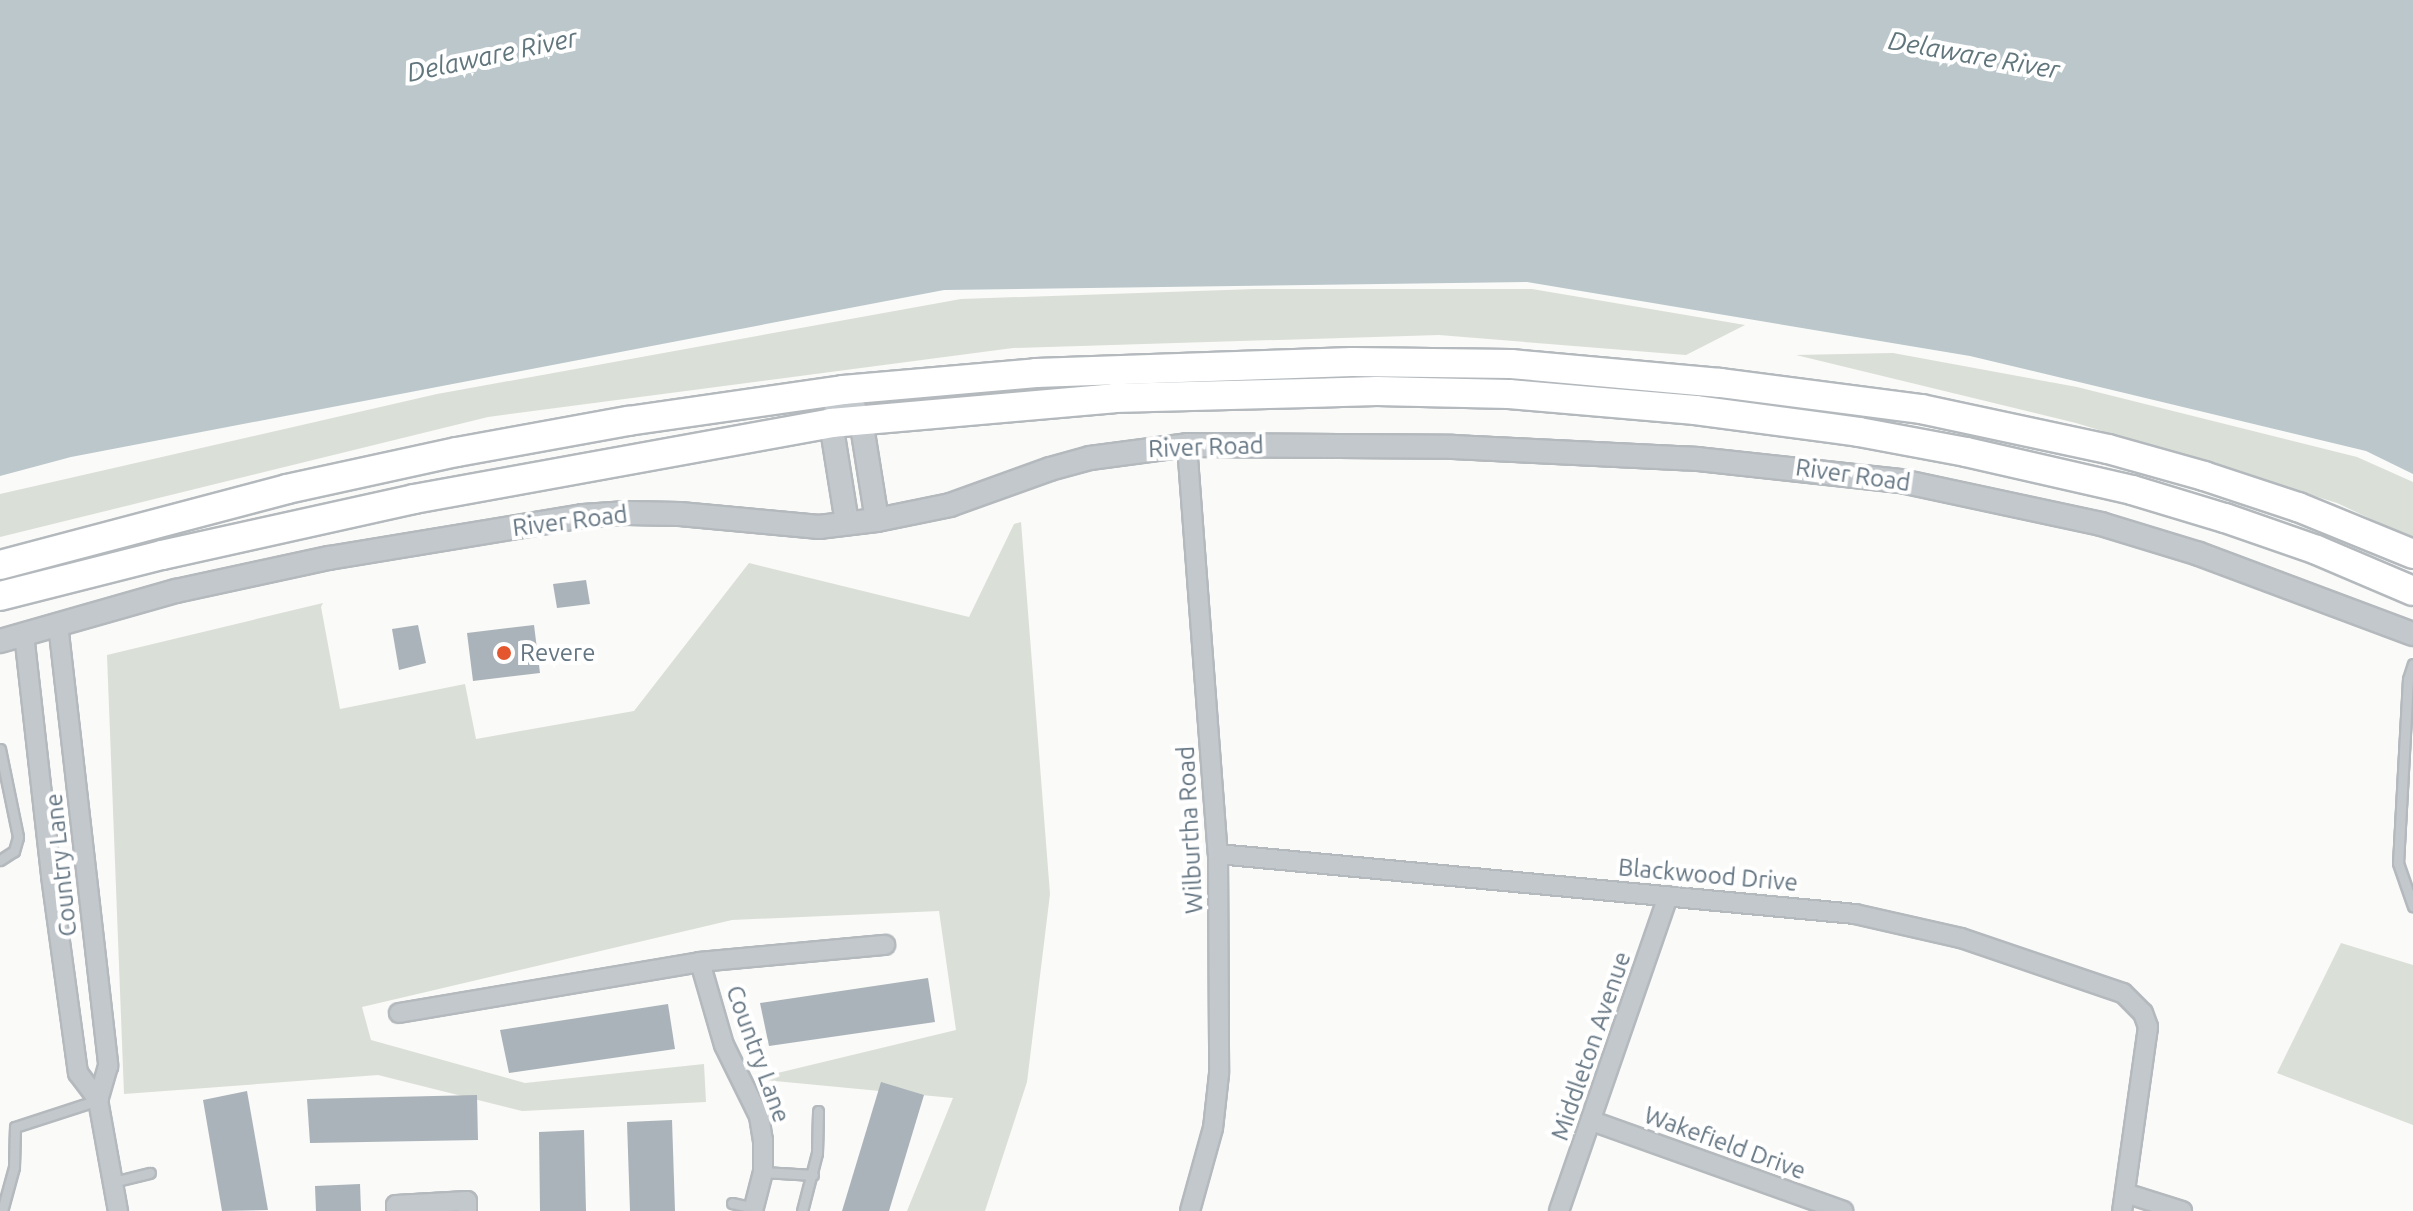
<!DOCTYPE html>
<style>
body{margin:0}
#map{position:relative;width:2413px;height:1211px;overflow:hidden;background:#fafaf8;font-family:Ubuntu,sans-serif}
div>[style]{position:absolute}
.green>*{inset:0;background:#dadfd7}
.water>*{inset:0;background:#bbc7cb}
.building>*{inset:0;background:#aab3b9}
.roads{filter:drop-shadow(2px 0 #b4b9bd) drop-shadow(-2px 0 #b4b9bd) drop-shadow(0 2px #b4b9bd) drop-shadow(0 -2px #b4b9bd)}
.service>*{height:9px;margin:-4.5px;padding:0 4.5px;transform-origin:4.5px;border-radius:4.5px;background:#c3c8cc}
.minor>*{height:18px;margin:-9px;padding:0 9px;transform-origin:9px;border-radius:9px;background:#c3c8cc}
.tertiary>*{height:22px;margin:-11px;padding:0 11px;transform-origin:11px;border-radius:11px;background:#c3c8cc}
.trunk>*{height:28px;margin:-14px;padding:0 14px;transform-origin:14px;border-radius:14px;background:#fff}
.dots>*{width:22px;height:22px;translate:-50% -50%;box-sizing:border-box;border:4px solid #fff;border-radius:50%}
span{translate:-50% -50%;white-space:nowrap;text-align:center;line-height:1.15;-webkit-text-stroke:8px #fff;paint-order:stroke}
.street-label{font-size:24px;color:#657683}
.poi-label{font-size:24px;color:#657683}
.left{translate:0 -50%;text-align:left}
.water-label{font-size:26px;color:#60757c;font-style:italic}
</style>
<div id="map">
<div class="green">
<i style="clip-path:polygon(1255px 289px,1532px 289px,1745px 325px,1686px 355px,1439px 335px,1013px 348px,488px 417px,0 537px,0 494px,437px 394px,961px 299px)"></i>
<i style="clip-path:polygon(1893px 353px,2077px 387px,2357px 457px,2413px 482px,2413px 539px,2337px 503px,2076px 423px,1796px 355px)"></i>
<i style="clip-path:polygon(1021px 522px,1050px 894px,1027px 1082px,985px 1211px,907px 1211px,953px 1098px,753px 1079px,956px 1030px,939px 911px,732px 920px,362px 1007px,371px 1040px,525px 1083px,704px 1064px,706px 1102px,522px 1111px,378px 1075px,124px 1094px,107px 655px,323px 603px,321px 607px,340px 709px,465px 684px,476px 739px,634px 711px,749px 563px,969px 617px,1014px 524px)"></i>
<i style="clip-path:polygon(2341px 943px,2413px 965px,2413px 1125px,2277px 1073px)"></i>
</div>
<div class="water">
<i style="clip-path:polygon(0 0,2413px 0,2413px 474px,2366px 451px,1970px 356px,1527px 282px,944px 290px,71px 457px,0 476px)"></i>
</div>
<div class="building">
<i style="clip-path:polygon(586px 580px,590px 604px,557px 608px,553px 584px)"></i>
<i style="clip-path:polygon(418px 625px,426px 663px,399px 670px,392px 629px)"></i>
<i style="clip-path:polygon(534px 625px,540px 673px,473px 681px,467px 633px)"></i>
<i style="clip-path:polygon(928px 978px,935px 1022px,769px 1046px,760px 1003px)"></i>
<i style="clip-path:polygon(668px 1004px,675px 1049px,509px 1073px,500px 1030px)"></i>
<i style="clip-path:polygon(881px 1082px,924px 1095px,889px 1211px,842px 1211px)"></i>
<i style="clip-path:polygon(247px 1091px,268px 1210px,222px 1211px,203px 1100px)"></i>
<i style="clip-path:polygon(477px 1095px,478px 1140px,310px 1143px,307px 1099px)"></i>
<i style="clip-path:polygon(672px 1120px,675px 1211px,630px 1211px,627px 1122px)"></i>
<i style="clip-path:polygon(584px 1130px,586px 1211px,540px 1211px,539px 1132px)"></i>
<i style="clip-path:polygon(360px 1184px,361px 1211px,316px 1211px,315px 1186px)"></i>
</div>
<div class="roads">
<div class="service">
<i style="left:2413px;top:664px;width:16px;rotate:108deg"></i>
<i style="left:2408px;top:679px;width:184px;rotate:93.1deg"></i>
<i style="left:2398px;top:863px;width:46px;rotate:70.8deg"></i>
<i style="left:0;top:749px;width:90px;rotate:78.4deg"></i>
<i style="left:18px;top:837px;width:15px;rotate:106deg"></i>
<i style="left:14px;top:851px;width:17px;rotate:147deg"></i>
<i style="left:763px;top:1172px;width:50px;rotate:3.4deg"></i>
<i style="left:113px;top:1182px;width:38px;rotate:-14deg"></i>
<i style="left:732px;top:1203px;width:23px;rotate:13deg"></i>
<i style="left:2px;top:1211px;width:46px;rotate:-74.7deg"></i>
<i style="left:14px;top:1167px;width:40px;rotate:-88.6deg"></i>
<i style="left:15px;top:1127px;width:87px;rotate:-18deg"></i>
<i style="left:802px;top:1211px;width:60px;rotate:-75.5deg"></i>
<i style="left:817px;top:1153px;width:42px;rotate:-88.6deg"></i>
</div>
<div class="minor">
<i style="left:1187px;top:445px;width:410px;rotate:85.7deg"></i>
<i style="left:1218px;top:854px;width:220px;rotate:89.7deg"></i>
<i style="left:1219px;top:1074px;width:54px;rotate:96.3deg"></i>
<i style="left:1213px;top:1128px;width:86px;rotate:105.5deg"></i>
<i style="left:58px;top:624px;width:445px;rotate:83.5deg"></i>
<i style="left:108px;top:1066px;width:35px;rotate:106deg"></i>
<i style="left:24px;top:634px;width:244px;rotate:83.6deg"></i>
<i style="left:51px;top:876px;width:199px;rotate:82.2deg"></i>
<i style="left:78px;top:1073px;width:34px;rotate:53deg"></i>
<i style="left:98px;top:1100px;width:113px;rotate:79.8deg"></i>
<i style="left:1218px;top:854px;width:640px;rotate:5.38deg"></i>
<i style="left:1855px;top:914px;width:109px;rotate:12.8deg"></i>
<i style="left:1961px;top:938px;width:171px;rotate:18.8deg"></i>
<i style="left:2123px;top:993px;width:28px;rotate:45deg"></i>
<i style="left:2143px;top:1013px;width:15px;rotate:70deg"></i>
<i style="left:2148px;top:1027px;width:186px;rotate:98deg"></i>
<i style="left:700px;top:962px;width:86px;rotate:73.9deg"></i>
<i style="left:724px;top:1045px;width:79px;rotate:63.8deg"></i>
<i style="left:759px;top:1116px;width:24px;rotate:81deg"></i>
<i style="left:763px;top:1140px;width:32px;rotate:90deg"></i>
<i style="left:763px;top:1172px;width:40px;rotate:104.4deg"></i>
<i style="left:399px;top:1013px;width:305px;rotate:-9.6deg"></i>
<i style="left:700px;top:962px;width:186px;rotate:-5.3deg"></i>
<i style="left:1592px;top:1121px;width:267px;rotate:19.7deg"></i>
<i style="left:2125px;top:1193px;width:60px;rotate:17.5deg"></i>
<i style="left:396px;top:1211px;width:6px;rotate:-90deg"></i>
<i style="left:396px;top:1205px;width:71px;rotate:-3.2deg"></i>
<i style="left:467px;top:1201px;width:10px;rotate:90deg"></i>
<i style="left:1559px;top:1211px;width:333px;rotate:-70.9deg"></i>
</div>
<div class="tertiary">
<i style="left:843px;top:390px;width:35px;rotate:59deg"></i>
<i style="left:861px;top:420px;width:101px;rotate:80.9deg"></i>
<i style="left:836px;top:410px;width:14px;rotate:111deg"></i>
<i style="left:831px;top:423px;width:101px;rotate:80.9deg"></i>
<i style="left:0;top:641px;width:183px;rotate:-15.9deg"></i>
<i style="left:176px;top:591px;width:157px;rotate:-12.2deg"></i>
<i style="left:329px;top:558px;width:257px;rotate:-9.4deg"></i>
<i style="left:583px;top:516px;width:44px;rotate:-3.9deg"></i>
<i style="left:627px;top:513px;width:53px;rotate:1.1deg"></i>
<i style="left:680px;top:514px;width:140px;rotate:5.3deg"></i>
<i style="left:819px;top:527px;width:58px;rotate:-6.9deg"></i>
<i style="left:877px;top:520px;width:75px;rotate:-11.6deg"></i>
<i style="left:950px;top:505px;width:106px;rotate:-19.8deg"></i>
<i style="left:1050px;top:469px;width:41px;rotate:-15.4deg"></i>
<i style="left:1090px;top:458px;width:98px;rotate:-7.6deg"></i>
<i style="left:1187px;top:445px;width:266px;rotate:0.4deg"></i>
<i style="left:1453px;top:447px;width:245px;rotate:2.8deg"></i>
<i style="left:1698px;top:459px;width:204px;rotate:6.2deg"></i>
<i style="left:1901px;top:481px;width:205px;rotate:12.1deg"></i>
<i style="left:2101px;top:524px;width:102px;rotate:17deg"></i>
<i style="left:2199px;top:554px;width:228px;rotate:20.5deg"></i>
</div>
<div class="trunk">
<i style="left:0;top:565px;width:297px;rotate:-14.8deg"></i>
<i style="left:287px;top:489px;width:174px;rotate:-12.3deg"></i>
<i style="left:457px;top:452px;width:174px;rotate:-10.3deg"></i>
<i style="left:628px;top:421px;width:217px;rotate:-8.2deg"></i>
<i style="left:843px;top:390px;width:194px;rotate:-5deg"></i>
<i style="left:1036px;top:373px;width:316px;rotate:-2deg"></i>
<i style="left:1352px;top:362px;width:159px;rotate:0.7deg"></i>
<i style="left:1511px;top:364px;width:210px;rotate:5.2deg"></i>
<i style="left:1720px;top:383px;width:203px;rotate:7.4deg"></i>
<i style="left:1921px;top:409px;width:191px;rotate:12.1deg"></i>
<i style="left:2108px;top:449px;width:100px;rotate:15.7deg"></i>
<i style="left:2204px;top:476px;width:99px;rotate:18.3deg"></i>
<i style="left:2298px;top:507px;width:124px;rotate:22.2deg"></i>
<i style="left:0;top:596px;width:167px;rotate:-14.2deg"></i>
<i style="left:162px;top:555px;width:258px;rotate:-12.5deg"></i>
<i style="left:414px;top:499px;width:424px;rotate:-10.3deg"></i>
<i style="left:831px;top:423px;width:284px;rotate:-5deg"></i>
<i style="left:1114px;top:398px;width:263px;rotate:-1.5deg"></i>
<i style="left:1377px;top:391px;width:132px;rotate:1.3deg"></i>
<i style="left:1509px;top:394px;width:187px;rotate:4.9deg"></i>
<i style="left:1695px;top:410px;width:165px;rotate:7.6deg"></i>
<i style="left:1859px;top:432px;width:109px;rotate:10.6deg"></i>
<i style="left:1966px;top:452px;width:170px;rotate:12.9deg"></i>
<i style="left:2132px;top:490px;width:97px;rotate:16.8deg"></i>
<i style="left:2225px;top:518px;width:97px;rotate:19.2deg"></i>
<i style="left:2317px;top:550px;width:104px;rotate:23.1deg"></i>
</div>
</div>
<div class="dots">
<i style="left:504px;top:653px;background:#e4572e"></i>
</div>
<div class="street-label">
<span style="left:1206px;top:447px;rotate:-2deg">River Road</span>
<span style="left:1853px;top:475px;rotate:8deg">River Road</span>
<span style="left:570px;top:521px;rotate:-7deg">River Road</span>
<span style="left:1190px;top:830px;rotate:-93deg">Wilburtha Road</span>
<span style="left:61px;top:865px;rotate:-96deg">Country Lane</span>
<span style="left:1708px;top:875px;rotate:5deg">Blackwood Drive</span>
<span style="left:1591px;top:1046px;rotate:-71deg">Middleton Avenue</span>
<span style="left:758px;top:1054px;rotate:70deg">Country Lane</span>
<span style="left:1725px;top:1143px;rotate:20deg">Wakefield Drive</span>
</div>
<div class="poi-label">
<span class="left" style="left:520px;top:653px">Revere</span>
</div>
<div class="water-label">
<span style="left:492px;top:55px;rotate:-12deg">Delaware River</span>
<span style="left:1974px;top:55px;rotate:10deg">Delaware River</span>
</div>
</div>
